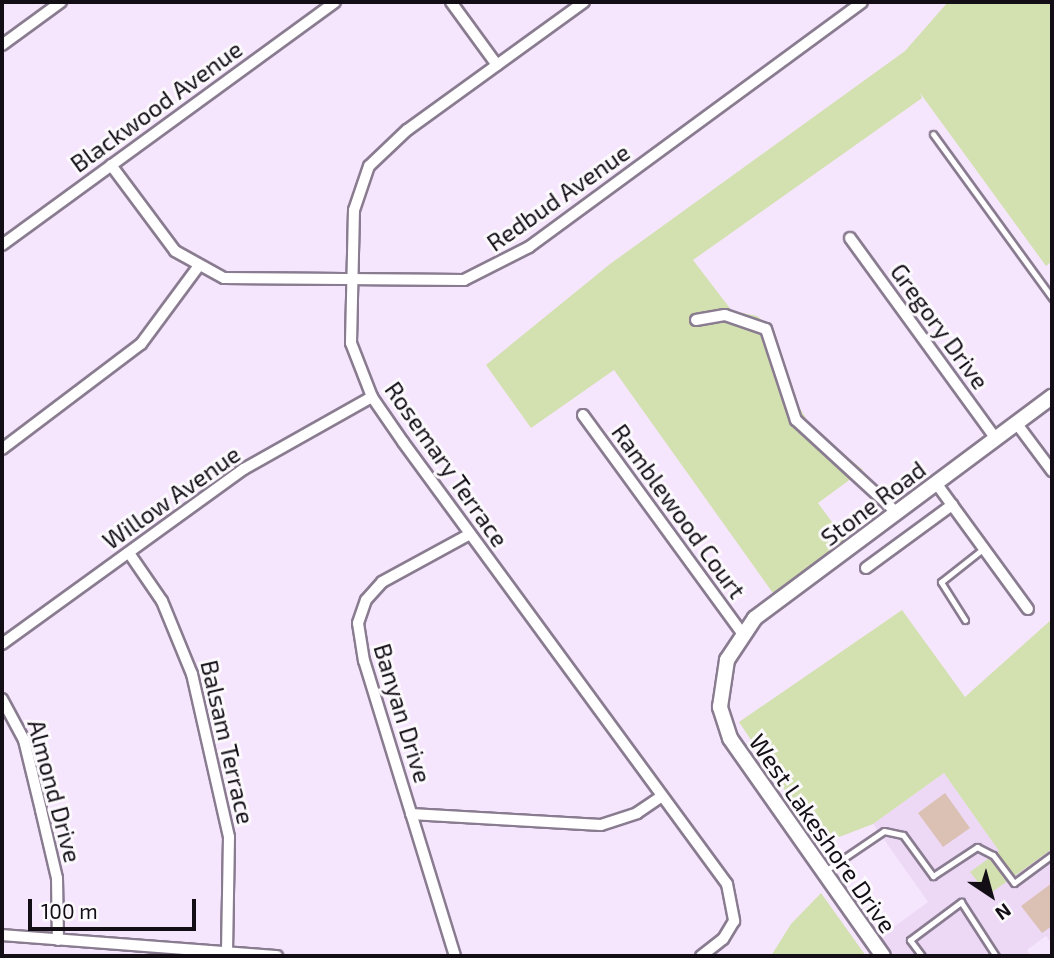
<!DOCTYPE html>
<style>
body{margin:0}
#map{position:relative;width:1054px;height:958px;overflow:hidden;background:#f6e6fd;font-family:"Exo 2",sans-serif}
div>[style]{position:absolute}
.built>*{inset:0;background:#edd9f6}
.green>*{inset:0;background:#d3e0b0}
.building>*{inset:0;background:#dbc1b4}
.roads{filter:drop-shadow(2px 0 #8a7c90) drop-shadow(-2px 0 #8a7c90) drop-shadow(0 2px #8a7c90) drop-shadow(0 -2px #8a7c90)}
.service>*{height:5px;margin:-2.5px;padding:0 2.5px;transform-origin:2.5px;border-radius:2.5px;background:#fff}
.minor>*{height:10px;margin:-5px;padding:0 5px;transform-origin:5px;border-radius:5px;background:#fff}
.tertiary>*{height:14px;margin:-7px;padding:0 7px;transform-origin:7px;border-radius:7px;background:#fff}
span{translate:-50% -50%;white-space:nowrap;text-align:center;line-height:1.15;-webkit-text-stroke:6px #fcf9fd;paint-order:stroke}
.street-label{font-size:24px;color:#130e15}
.frame{position:absolute;inset:0;border:4px solid #130e15;pointer-events:none}
.north{position:absolute;left:956px;top:860px;width:70px;height:70px;-webkit-text-stroke:5px #fcf9fd;paint-order:stroke;rotate:144deg;font-size:19px;font-weight:700;line-height:28px;text-align:center;color:#130e15}
.north::after{content:'';display:block;margin:auto;width:24px;height:32px;background:#130e15;clip-path:polygon(50% 0,100% 100%,50% 72%,0 100%)}
.scale{position:absolute;left:28px;top:899px;width:168px;height:32px;box-sizing:border-box;border:4px solid #130e15;border-top:0;padding-left:9px;font-size:21px;line-height:24px;white-space:nowrap;color:#130e15;-webkit-text-stroke:5px #fcf9fd;paint-order:stroke}
</style>
<div id="map">
<div class="built">
<i style="clip-path:polygon(944px 773px,999px 851px,987px 895px,1052px 849px,1052px 944px,1046px 936px,1027px 950px,1031px 956px,894px 956px,880px 937px,928px 902px,873px 824px)"></i>
</div>
<div class="green">
<i style="clip-path:polygon(948px 2px,1052px 2px,1052px 261px,1046px 266px,920px 93px,922px 98px,693px 260px,732px 311px,757px 316px,774px 330px,799px 407px,812px 428px,863px 470px,818px 503px,846px 541px,775px 596px,614px 370px,531px 428px,486px 365px,610px 264px,905px 51px)"></i>
<i style="clip-path:polygon(902px 610px,965px 697px,1052px 619px,1052px 849px,988px 895px,970px 872px,999px 851px,944px 773px,873px 824px,821px 844px,739px 722px)"></i>
<i style="clip-path:polygon(821px 893px,866px 956px,771px 956px,791px 924px)"></i>
</div>
<div class="building">
<i style="clip-path:polygon(945px 793px,970px 828px,943px 847px,918px 813px)"></i>
<i style="clip-path:polygon(1052px 883px,1052px 926px,1042px 933px,1021px 906px)"></i>
</div>
<div class="roads">
<div class="service">
<i style="left:933px;top:134px;width:203px;rotate:54deg"></i>
<i style="left:965px;top:620px;width:45px;rotate:-122.3deg"></i>
<i style="left:941px;top:582px;width:55px;rotate:-38.3deg"></i>
<i style="left:825px;top:871px;width:71px;rotate:-34.1deg"></i>
<i style="left:884px;top:831px;width:19px;rotate:12deg"></i>
<i style="left:903px;top:835px;width:51px;rotate:53.8deg"></i>
<i style="left:933px;top:876px;width:53px;rotate:-33.4deg"></i>
<i style="left:977px;top:847px;width:18px;rotate:27deg"></i>
<i style="left:993px;top:855px;width:35px;rotate:53deg"></i>
<i style="left:1014px;top:883px;width:47px;rotate:-36.4deg"></i>
<i style="left:922px;top:956px;width:20px;rotate:-127deg"></i>
<i style="left:910px;top:940px;width:64px;rotate:-36.7deg"></i>
<i style="left:961px;top:902px;width:64px;rotate:57.1deg"></i>
</div>
<div class="minor">
<i style="left:451px;top:2px;width:78px;rotate:53.9deg"></i>
<i style="left:584px;top:2px;width:218px;rotate:144.1deg"></i>
<i style="left:407px;top:130px;width:52px;rotate:136.5deg"></i>
<i style="left:369px;top:166px;width:46px;rotate:108.8deg"></i>
<i style="left:354px;top:210px;width:133px;rotate:91.3deg"></i>
<i style="left:351px;top:343px;width:58px;rotate:68.7deg"></i>
<i style="left:372px;top:397px;width:55px;rotate:55.4deg"></i>
<i style="left:403px;top:442px;width:548px;rotate:53.76deg"></i>
<i style="left:727px;top:884px;width:38px;rotate:79deg"></i>
<i style="left:734px;top:921px;width:21px;rotate:121deg"></i>
<i style="left:723px;top:939px;width:28px;rotate:142deg"></i>
<i style="left:2px;top:45px;width:73px;rotate:-36.1deg"></i>
<i style="left:111px;top:165px;width:107px;rotate:53.3deg"></i>
<i style="left:175px;top:251px;width:56px;rotate:28.9deg"></i>
<i style="left:224px;top:278px;width:240px;rotate:0.5deg"></i>
<i style="left:464px;top:280px;width:73px;rotate:-26.9deg"></i>
<i style="left:529px;top:247px;width:413px;rotate:-36.3deg"></i>
<i style="left:850px;top:238px;width:248px;rotate:54deg"></i>
<i style="left:2px;top:245px;width:412px;rotate:-36.1deg"></i>
<i style="left:696px;top:320px;width:29px;rotate:-10deg"></i>
<i style="left:725px;top:315px;width:43px;rotate:18.9deg"></i>
<i style="left:766px;top:329px;width:96px;rotate:71.8deg"></i>
<i style="left:796px;top:420px;width:137px;rotate:42.6deg"></i>
<i style="left:583px;top:415px;width:270px;rotate:53.9deg"></i>
<i style="left:1017px;top:424px;width:59px;rotate:53.3deg"></i>
<i style="left:2px;top:449px;width:174px;rotate:-37.1deg"></i>
<i style="left:141px;top:344px;width:96px;rotate:-53.5deg"></i>
<i style="left:936px;top:483px;width:156px;rotate:53.9deg"></i>
<i style="left:129px;top:553px;width:58px;rotate:55.5deg"></i>
<i style="left:162px;top:601px;width:79px;rotate:67.7deg"></i>
<i style="left:192px;top:674px;width:167px;rotate:77.2deg"></i>
<i style="left:229px;top:837px;width:119px;rotate:91deg"></i>
<i style="left:866px;top:568px;width:107px;rotate:-36.2deg"></i>
<i style="left:2px;top:644px;width:299px;rotate:-35.9deg"></i>
<i style="left:244px;top:469px;width:147px;rotate:-29.4deg"></i>
<i style="left:2px;top:699px;width:47px;rotate:61.8deg"></i>
<i style="left:24px;top:740px;width:72px;rotate:76.3deg"></i>
<i style="left:41px;top:810px;width:70px;rotate:76.8deg"></i>
<i style="left:57px;top:878px;width:62px;rotate:89.1deg"></i>
<i style="left:411px;top:814px;width:190px;rotate:3.3deg"></i>
<i style="left:601px;top:825px;width:38px;rotate:-18deg"></i>
<i style="left:637px;top:813px;width:30px;rotate:-34deg"></i>
<i style="left:2px;top:935px;width:276px;rotate:4.4deg"></i>
<i style="left:455px;top:956px;width:309px;rotate:-107.1deg"></i>
<i style="left:364px;top:661px;width:38px;rotate:-99deg"></i>
<i style="left:358px;top:623px;width:24px;rotate:-71deg"></i>
<i style="left:366px;top:600px;width:24px;rotate:-48deg"></i>
<i style="left:382px;top:582px;width:100px;rotate:-28.6deg"></i>
</div>
<div class="tertiary">
<i style="left:883px;top:956px;width:266px;rotate:-125.1deg"></i>
<i style="left:730px;top:738px;width:33px;rotate:-108deg"></i>
<i style="left:720px;top:707px;width:48px;rotate:-81.5deg"></i>
<i style="left:727px;top:660px;width:50px;rotate:-56.3deg"></i>
<i style="left:755px;top:618px;width:370px;rotate:-36.7deg"></i>
</div>
</div>
<div class="street-label">
<span style="left:156px;top:106px;rotate:-36deg">Blackwood Avenue</span>
<span style="left:558px;top:197px;rotate:-35deg">Redbud Avenue</span>
<span style="left:940px;top:326px;rotate:54deg">Gregory Drive</span>
<span style="left:447px;top:464px;rotate:55deg">Rosemary Terrace</span>
<span style="left:171px;top:497px;rotate:-35deg">Willow Avenue</span>
<span style="left:873px;top:503px;rotate:-37deg">Stone Road</span>
<span style="left:679px;top:511px;rotate:54deg">Ramblewood Court</span>
<span style="left:403px;top:713px;rotate:73deg">Banyan Drive</span>
<span style="left:228px;top:742px;rotate:77deg">Balsam Terrace</span>
<span style="left:55px;top:791px;rotate:75deg">Almond Drive</span>
<span style="left:823px;top:833px;rotate:55deg">West Lakeshore Drive</span>
</div>
<div class="frame"></div>
<div class="north">N</div>
<div class="scale">100 m</div>
</div>
